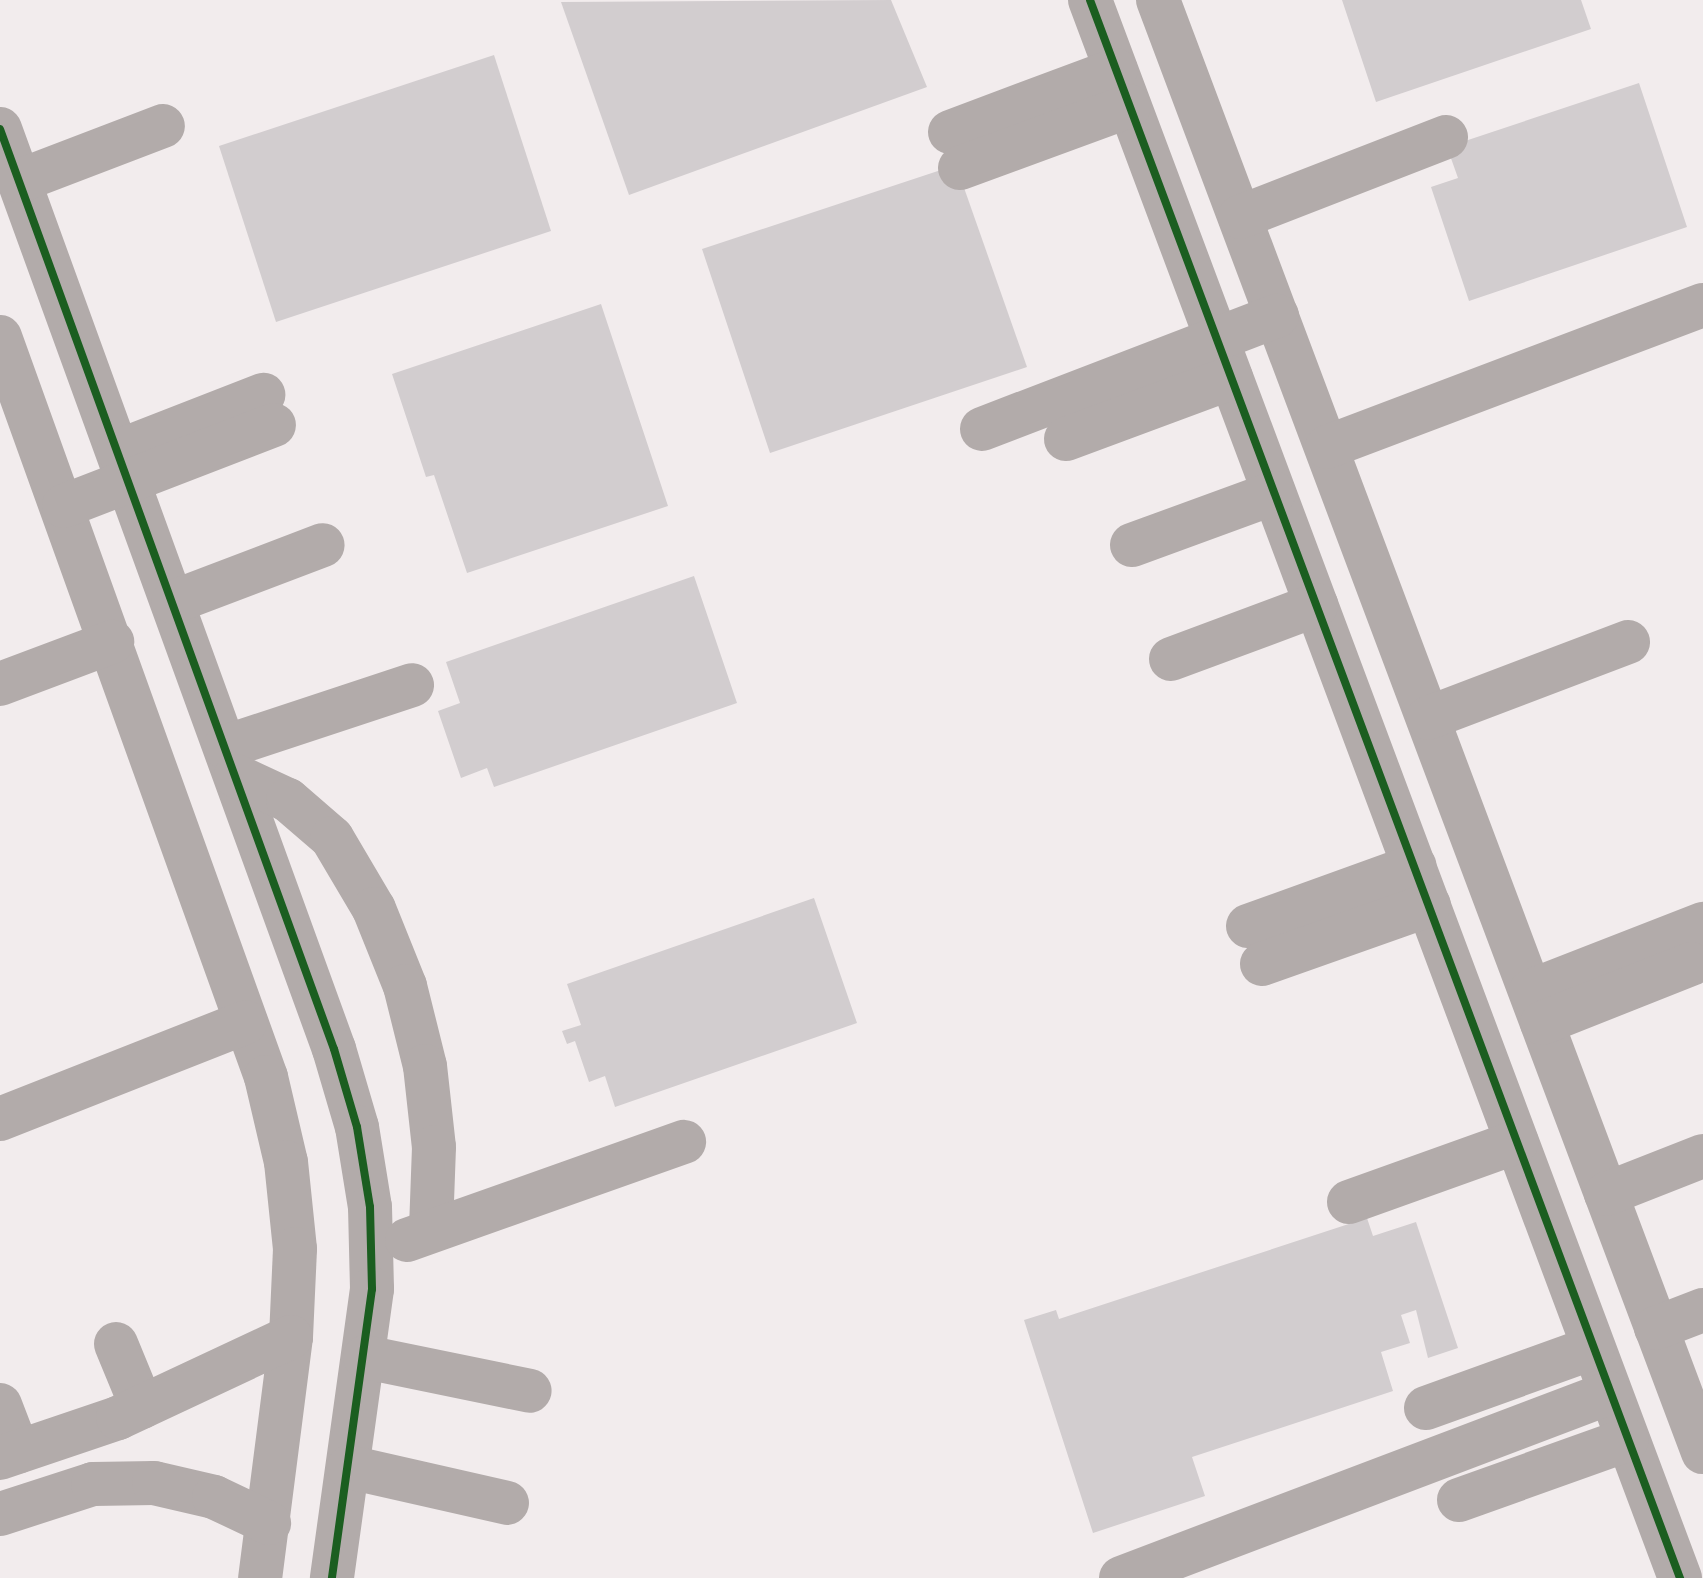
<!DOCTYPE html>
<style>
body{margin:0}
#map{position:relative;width:1703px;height:1578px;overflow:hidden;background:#f2eced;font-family:"Noto Serif",serif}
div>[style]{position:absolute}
.building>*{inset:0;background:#d2cdcf}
.minor>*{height:44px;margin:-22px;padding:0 22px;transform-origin:22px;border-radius:22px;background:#b2abaa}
.cycleway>*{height:8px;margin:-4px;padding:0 4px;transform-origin:4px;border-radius:4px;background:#1b5e20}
span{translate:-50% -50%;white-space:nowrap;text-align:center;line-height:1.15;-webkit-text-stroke:6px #fef9f9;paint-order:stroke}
</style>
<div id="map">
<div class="building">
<i style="clip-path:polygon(891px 0,927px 87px,629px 195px,561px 2px)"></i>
<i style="clip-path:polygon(1342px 0,1581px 0,1591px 29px,1376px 102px)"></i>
<i style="clip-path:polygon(494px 55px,551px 231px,276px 322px,219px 146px)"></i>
<i style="clip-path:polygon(1639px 83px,1687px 227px,1469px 301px,1431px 187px,1458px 178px,1447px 147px)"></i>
<i style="clip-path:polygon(956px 165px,1027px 367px,770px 453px,702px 249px)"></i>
<i style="clip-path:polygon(601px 304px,668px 506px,467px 573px,434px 475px,426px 477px,392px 374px)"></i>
<i style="clip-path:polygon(694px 576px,737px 703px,494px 787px,487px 768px,461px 778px,438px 711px,460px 703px,446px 662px)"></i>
<i style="clip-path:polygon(814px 898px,857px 1023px,615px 1107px,605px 1076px,589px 1082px,575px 1041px,567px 1044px,562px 1031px,581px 1025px,567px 984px)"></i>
<i style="clip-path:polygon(1367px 1218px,1373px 1236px,1416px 1222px,1458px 1348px,1428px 1358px,1416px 1310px,1401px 1315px,1410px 1343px,1381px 1352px,1393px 1391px,1192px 1457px,1205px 1496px,1093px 1533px,1024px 1320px,1056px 1310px,1059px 1319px)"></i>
</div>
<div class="minor">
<i style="left:1090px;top:0;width:1685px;rotate:69.5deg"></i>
<i style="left:1158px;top:0;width:1551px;rotate:69.43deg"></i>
<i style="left:0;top:129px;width:979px;rotate:70.05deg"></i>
<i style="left:334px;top:1049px;width:81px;rotate:73.6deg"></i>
<i style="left:357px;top:1127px;width:81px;rotate:80.8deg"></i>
<i style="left:370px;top:1207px;width:82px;rotate:88.6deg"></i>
<i style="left:372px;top:1289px;width:292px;rotate:97.9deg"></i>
<i style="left:950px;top:132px;width:177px;rotate:-20.5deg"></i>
<i style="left:960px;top:168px;width:180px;rotate:-20.1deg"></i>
<i style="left:19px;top:181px;width:154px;rotate:-20.9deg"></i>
<i style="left:1240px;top:217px;width:221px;rotate:-21.2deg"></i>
<i style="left:0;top:337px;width:786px;rotate:70.23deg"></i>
<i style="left:266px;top:1077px;width:87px;rotate:76.8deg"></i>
<i style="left:286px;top:1162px;width:87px;rotate:84.1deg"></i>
<i style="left:295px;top:1249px;width:88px;rotate:92.6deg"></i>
<i style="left:291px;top:1337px;width:243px;rotate:97.3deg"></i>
<i style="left:982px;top:429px;width:316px;rotate:-21deg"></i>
<i style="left:1066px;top:439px;width:176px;rotate:-20.3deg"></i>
<i style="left:1327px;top:447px;width:402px;rotate:-20.7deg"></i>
<i style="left:119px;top:451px;width:155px;rotate:-21.3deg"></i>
<i style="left:64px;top:506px;width:225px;rotate:-21.1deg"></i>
<i style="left:1132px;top:545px;width:151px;rotate:-20.1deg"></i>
<i style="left:173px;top:602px;width:160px;rotate:-20.8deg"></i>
<i style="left:1171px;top:659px;width:155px;rotate:-20.4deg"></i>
<i style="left:0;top:684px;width:120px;rotate:-20.6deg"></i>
<i style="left:1428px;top:718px;width:214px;rotate:-20.8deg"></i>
<i style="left:225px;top:747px;width:197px;rotate:-18.3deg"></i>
<i style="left:236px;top:776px;width:57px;rotate:24.8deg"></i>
<i style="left:288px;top:800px;width:58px;rotate:40.8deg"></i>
<i style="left:332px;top:838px;width:82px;rotate:59.4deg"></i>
<i style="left:374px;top:909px;width:83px;rotate:68.1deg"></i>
<i style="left:405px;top:986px;width:82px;rotate:76deg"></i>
<i style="left:425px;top:1066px;width:81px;rotate:83.7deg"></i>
<i style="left:434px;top:1147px;width:83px;rotate:92.1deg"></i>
<i style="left:1248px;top:926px;width:177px;rotate:-19.8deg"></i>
<i style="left:1262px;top:964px;width:177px;rotate:-19.5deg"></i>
<i style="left:1531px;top:991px;width:185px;rotate:-21.3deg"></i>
<i style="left:1542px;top:1023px;width:160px;rotate:-21.6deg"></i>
<i style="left:0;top:1119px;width:264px;rotate:-21.5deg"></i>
<i style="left:1606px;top:1194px;width:104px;rotate:-21.4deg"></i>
<i style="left:1349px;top:1202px;width:178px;rotate:-19.7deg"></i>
<i style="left:407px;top:1240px;width:294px;rotate:-19.5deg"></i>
<i style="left:1656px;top:1328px;width:50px;rotate:-21deg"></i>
<i style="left:116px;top:1344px;width:68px;rotate:67.6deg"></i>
<i style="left:365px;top:1357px;width:168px;rotate:11.6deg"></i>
<i style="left:0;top:1405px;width:50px;rotate:69deg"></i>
<i style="left:1426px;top:1408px;width:177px;rotate:-19.8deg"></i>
<i style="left:0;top:1458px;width:125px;rotate:-18.7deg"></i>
<i style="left:118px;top:1418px;width:191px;rotate:-25.1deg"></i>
<i style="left:349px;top:1467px;width:162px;rotate:12.8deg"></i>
<i style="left:1459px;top:1500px;width:178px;rotate:-19.7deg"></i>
<i style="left:0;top:1514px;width:98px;rotate:-17.9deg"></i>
<i style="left:93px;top:1484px;width:61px;rotate:-0.9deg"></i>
<i style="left:154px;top:1483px;width:62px;rotate:13.1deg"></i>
<i style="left:214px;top:1497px;width:61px;rotate:25.3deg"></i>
<i style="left:1121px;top:1578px;width:522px;rotate:-20.76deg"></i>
</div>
<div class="cycleway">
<i style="left:1090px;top:0;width:1685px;rotate:69.5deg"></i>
<i style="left:0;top:129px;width:979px;rotate:70.05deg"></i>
<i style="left:334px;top:1049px;width:81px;rotate:73.6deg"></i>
<i style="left:357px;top:1127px;width:81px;rotate:80.8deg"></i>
<i style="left:370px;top:1207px;width:82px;rotate:88.6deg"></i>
<i style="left:372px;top:1289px;width:292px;rotate:97.9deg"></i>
</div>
</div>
